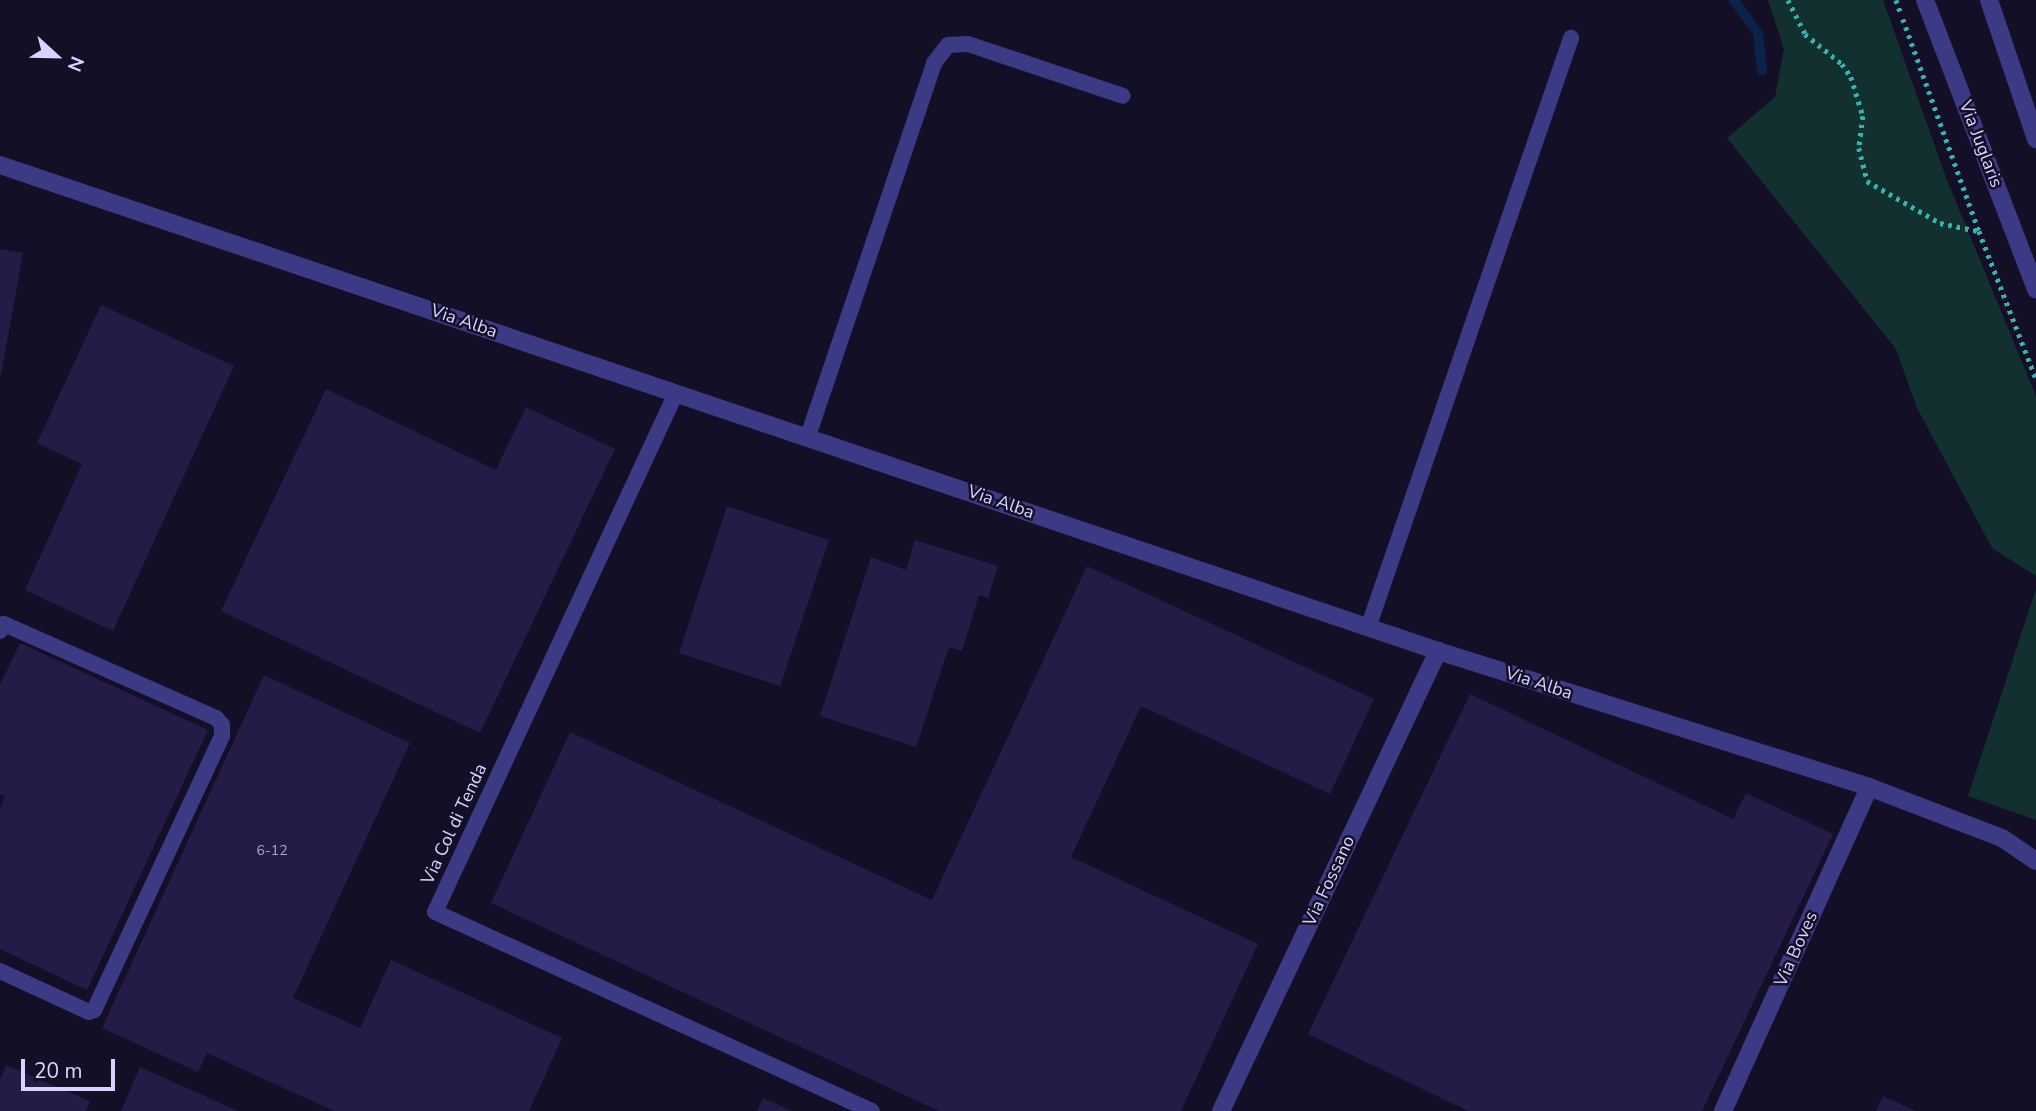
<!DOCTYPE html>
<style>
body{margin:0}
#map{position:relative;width:2036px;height:1111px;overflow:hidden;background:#130f26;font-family:"Nunito Sans",sans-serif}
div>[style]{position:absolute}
.green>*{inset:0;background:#12302f}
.stream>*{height:10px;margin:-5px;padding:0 5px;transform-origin:5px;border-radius:5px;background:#0c2248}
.building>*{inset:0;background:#241b47}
.path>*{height:4.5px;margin-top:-2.25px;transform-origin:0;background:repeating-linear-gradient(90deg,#2fb8b0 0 3.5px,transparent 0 8.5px)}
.service>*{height:16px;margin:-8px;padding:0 8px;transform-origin:8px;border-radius:8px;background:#3d3a85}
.minor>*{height:18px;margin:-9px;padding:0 9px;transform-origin:9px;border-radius:9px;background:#3d3a85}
.tertiary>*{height:18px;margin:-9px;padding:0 9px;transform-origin:9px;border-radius:9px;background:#3d3a85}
span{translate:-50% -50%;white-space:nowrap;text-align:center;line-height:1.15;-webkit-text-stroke:5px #130f26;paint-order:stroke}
.number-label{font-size:14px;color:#aca6d1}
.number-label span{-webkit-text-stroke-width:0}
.street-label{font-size:18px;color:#d9d4ff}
.north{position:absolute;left:21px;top:21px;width:70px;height:70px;-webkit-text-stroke:5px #130f26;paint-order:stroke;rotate:112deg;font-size:19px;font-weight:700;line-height:28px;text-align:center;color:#d9d4ff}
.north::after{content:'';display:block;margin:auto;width:24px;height:32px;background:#d9d4ff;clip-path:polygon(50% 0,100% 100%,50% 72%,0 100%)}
.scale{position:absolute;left:21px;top:1059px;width:94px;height:32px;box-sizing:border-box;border:4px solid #d9d4ff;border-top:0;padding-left:9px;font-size:21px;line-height:24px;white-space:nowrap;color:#d9d4ff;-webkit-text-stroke:5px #130f26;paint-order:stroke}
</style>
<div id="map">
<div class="green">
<i style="clip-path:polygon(1768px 0,1883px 0,1947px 180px,2036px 396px,2036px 576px,1992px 548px,1917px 408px,1896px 349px,1727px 138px,1775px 97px,1784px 49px)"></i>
<i style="clip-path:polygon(2036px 589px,2036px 820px,1968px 796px)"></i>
</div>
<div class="stream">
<i style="left:1734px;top:0;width:41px;rotate:54deg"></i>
<i style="left:1758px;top:33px;width:38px;rotate:84deg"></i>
</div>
<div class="building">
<i style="clip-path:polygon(0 249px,23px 253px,1px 375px,0 375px)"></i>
<i style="clip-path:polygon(101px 305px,234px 366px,113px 631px,25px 590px,82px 464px,37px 443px)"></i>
<i style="clip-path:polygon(326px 389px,496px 470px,526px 407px,615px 449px,480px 733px,221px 611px)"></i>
<i style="clip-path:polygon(727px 506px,829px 540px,780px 686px,679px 653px)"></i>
<i style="clip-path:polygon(915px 540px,998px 566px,988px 598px,979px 595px,962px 651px,949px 647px,916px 747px,820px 716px,871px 557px,906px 570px)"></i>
<i style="clip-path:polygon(1087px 566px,1374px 699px,1330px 794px,1141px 706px,1071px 857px,1258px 944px,1181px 1111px,939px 1111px,491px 903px,570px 732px,932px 900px)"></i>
<i style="clip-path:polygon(20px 643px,208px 730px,87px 990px,0 949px,0 808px,5px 797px,0 794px,0 685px)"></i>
<i style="clip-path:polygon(264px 675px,410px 743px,293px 998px,360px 1028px,391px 960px,562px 1038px,529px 1111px,334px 1111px,207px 1053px,198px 1072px,102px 1028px)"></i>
<i style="clip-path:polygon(1470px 694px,1733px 819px,1746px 793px,1833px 834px,1702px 1111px,1468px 1111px,1308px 1034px)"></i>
<i style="clip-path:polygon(6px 1065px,90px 1101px,86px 1111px,0 1111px,0 1079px)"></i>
<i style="clip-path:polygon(140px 1067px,238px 1111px,121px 1111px)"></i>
<i style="clip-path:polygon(1883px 1096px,1916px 1111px,1876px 1111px)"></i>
<i style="clip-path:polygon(763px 1098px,792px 1111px,757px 1111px)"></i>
</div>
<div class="path">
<i style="left:1788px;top:0;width:38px;rotate:63deg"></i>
<i style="left:1805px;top:34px;width:48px;rotate:39deg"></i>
<i style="left:1842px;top:64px;width:16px;rotate:55deg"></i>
<i style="left:1851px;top:77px;width:41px;rotate:72.9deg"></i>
<i style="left:1863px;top:116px;width:32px;rotate:97deg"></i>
<i style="left:1859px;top:148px;width:34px;rotate:76deg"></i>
<i style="left:1867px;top:181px;width:84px;rotate:29.9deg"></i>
<i style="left:1940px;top:223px;width:40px;rotate:12deg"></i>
<i style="left:1896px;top:0;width:12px;rotate:70deg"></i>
<i style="left:1903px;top:19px;width:225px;rotate:70.3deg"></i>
<i style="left:1979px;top:231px;width:159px;rotate:68.9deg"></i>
</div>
<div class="service">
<i style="left:676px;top:393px;width:572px;rotate:114.91deg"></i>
<i style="left:435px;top:912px;width:480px;rotate:24.5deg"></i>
<i style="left:808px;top:436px;width:394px;rotate:-71.3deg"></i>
<i style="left:934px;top:63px;width:23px;rotate:-52deg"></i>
<i style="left:948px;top:45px;width:20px;rotate:-3deg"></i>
<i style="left:968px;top:44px;width:163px;rotate:18.5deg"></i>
<i style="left:1369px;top:625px;width:621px;rotate:-71.01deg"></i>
<i style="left:0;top:631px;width:8px;rotate:-60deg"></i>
<i style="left:4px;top:624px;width:232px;rotate:23.9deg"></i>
<i style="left:216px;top:718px;width:9px;rotate:49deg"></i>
<i style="left:222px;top:725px;width:11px;rotate:90deg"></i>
<i style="left:222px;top:736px;width:302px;rotate:115deg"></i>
<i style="left:94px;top:1010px;width:5px;rotate:158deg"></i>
<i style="left:89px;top:1012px;width:98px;rotate:-155.3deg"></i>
</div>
<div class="minor">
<i style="left:1989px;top:0;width:147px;rotate:71.3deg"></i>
<i style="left:0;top:165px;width:1518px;rotate:18.67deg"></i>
<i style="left:1438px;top:651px;width:452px;rotate:17.5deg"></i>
<i style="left:1869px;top:787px;width:142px;rotate:21deg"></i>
<i style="left:2002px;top:838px;width:41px;rotate:34.1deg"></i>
<i style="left:1221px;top:1111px;width:509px;rotate:-64.74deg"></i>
<i style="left:1723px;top:1111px;width:355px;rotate:-65.7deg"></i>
</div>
<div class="tertiary">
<i style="left:1925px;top:0;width:310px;rotate:69deg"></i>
</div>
<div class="number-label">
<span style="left:272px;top:851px">6-12</span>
</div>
<div class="street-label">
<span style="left:1981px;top:144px;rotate:69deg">Via Juglaris</span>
<span style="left:464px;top:321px;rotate:19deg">Via Alba</span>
<span style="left:1001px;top:502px;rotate:19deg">Via Alba</span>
<span style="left:1539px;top:683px;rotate:18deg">Via Alba</span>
<span style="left:454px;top:824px;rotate:-65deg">Via Col di Tenda</span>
<span style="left:1329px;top:881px;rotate:-65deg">Via Fossano</span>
<span style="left:1796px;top:949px;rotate:-66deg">Via Boves</span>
</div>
<div class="north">N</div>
<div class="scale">20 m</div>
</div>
